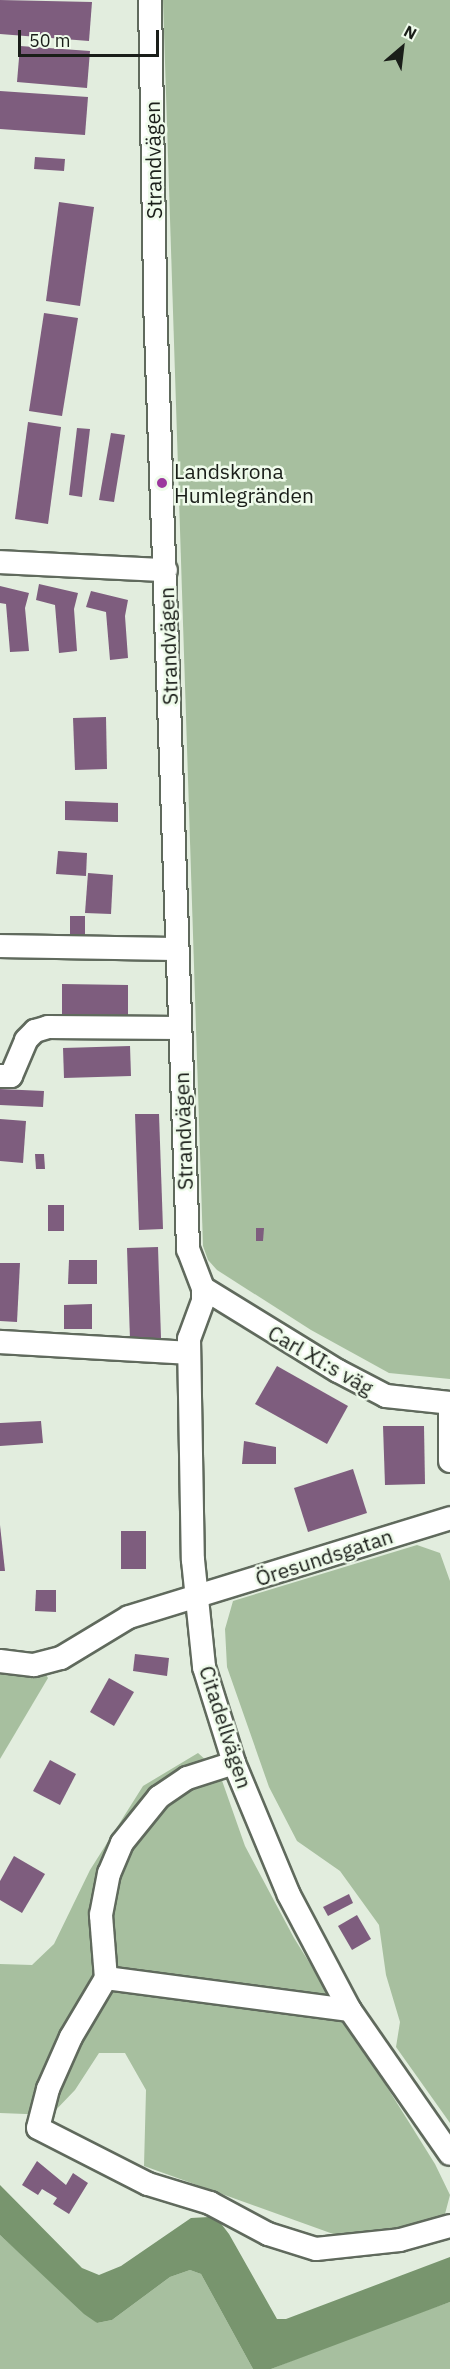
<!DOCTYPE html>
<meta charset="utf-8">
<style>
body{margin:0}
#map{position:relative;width:450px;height:2369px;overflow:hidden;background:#e2edde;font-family:"IBM Plex Sans",sans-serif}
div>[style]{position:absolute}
.green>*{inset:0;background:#a7bf9f}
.water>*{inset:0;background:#78956e}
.building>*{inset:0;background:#7e5d7e}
.roads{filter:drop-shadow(2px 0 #606a5d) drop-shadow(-2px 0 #606a5d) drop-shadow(0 2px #606a5d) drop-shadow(0 -2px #606a5d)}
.minor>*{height:22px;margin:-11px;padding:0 11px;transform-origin:11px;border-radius:11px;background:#fff}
.dots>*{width:16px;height:16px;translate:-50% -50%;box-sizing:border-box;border:3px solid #effbeb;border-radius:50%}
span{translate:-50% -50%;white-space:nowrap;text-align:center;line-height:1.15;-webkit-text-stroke:5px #effbeb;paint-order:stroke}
.street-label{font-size:21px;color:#1a1e19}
.poi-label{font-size:21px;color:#1a1e19}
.left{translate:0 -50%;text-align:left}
.north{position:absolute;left:372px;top:18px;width:60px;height:60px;-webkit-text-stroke:4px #effbeb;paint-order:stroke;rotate:28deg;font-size:16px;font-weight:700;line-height:24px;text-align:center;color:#1a1e19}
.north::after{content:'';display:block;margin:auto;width:21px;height:27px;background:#1a1e19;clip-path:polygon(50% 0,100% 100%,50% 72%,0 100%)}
.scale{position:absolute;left:18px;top:30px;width:141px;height:27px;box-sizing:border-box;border:3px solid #1a1e19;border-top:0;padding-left:8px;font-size:18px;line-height:21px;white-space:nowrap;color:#1a1e19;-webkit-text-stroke:4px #effbeb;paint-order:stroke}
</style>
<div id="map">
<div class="green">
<i style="clip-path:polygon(163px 0,450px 0,450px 1379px,389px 1373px,311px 1330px,217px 1270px,208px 1260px,203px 1246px)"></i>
<i style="clip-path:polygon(417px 1545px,440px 1553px,450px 1581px,450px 2123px,396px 2047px,400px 2022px,386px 1975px,379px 1925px,340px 1871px,297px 1841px,269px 1787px,227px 1667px,225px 1629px,233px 1601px)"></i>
<i style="clip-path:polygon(0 1666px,43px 1671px,48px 1678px,0 1759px)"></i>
<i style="clip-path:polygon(198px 1753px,219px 1772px,245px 1846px,294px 1938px,435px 2164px,450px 2195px,445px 2214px,405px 2229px,336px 2235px,144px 2166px,146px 2090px,125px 2053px,99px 2053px,75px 2090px,51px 2115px,0 2113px,0 1964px,32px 1965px,54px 1944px,90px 1870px,143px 1786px)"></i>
<i style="clip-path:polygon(0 2235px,97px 2323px,112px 2320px,170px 2277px,190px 2270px,201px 2274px,253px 2369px,0 2369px)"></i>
<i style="clip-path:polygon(450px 2302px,450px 2369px,271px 2369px,364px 2332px)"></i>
</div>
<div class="water">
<i style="clip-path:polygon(0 2185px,82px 2268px,99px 2275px,121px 2266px,191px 2218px,209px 2217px,219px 2221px,229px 2234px,277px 2319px,286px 2319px,450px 2257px,450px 2302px,271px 2369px,253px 2369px,201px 2274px,190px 2270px,170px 2277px,112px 2320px,97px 2323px,84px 2314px,0 2235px)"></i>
</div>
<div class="building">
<i style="clip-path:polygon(0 0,92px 2px,89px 41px,0 34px)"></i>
<i style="clip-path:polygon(20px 46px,90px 51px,87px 88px,17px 82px)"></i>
<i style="clip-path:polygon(0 91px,88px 97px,85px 135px,0 129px)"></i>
<i style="clip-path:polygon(35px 157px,65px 159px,64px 171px,34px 169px)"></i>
<i style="clip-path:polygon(59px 202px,94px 207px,80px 306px,46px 301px)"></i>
<i style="clip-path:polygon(44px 313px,78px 318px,62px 416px,29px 411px)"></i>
<i style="clip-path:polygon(28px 422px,61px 427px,48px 524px,15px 519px)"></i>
<i style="clip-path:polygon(77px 428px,90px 429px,82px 497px,69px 495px)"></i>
<i style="clip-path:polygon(111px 433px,125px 435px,114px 502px,99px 500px)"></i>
<i style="clip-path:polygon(39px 584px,78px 593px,74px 609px,77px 651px,59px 653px,55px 605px,36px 600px)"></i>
<i style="clip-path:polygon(0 586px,29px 593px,25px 608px,29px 651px,10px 652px,6px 604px,0 603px)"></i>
<i style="clip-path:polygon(91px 591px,128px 600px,125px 616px,128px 658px,110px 660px,106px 612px,86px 607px)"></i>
<i style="clip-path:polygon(106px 717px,107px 769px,75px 770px,73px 718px)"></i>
<i style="clip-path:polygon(65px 801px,118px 803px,118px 822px,65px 820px)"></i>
<i style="clip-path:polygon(58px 851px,87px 853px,86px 876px,56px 874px)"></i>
<i style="clip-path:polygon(88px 873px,113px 875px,111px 914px,85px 913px)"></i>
<i style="clip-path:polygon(70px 916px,85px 916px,85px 938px,70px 938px)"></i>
<i style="clip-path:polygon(62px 984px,128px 985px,128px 1015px,62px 1014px)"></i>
<i style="clip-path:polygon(130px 1046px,131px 1076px,64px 1078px,63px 1048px)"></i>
<i style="clip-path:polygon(0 1089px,44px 1091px,43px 1107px,0 1105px)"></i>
<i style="clip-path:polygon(135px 1114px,159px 1114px,163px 1229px,139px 1230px)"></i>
<i style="clip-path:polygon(0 1119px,26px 1121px,23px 1163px,0 1161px)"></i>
<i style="clip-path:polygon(35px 1154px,44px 1154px,45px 1169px,36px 1169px)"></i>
<i style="clip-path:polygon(48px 1205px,64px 1205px,64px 1231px,48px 1231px)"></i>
<i style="clip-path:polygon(256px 1228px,264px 1228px,263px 1241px,256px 1241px)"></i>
<i style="clip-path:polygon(158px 1247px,161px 1338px,130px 1339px,127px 1248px)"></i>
<i style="clip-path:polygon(69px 1260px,97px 1260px,97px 1284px,68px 1284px)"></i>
<i style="clip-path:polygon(0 1263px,20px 1263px,17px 1322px,0 1321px)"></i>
<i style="clip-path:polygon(92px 1304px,92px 1329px,64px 1329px,64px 1305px)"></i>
<i style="clip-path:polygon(277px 1366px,348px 1406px,327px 1444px,255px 1404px)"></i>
<i style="clip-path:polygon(41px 1421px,43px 1443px,0 1446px,0 1423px)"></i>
<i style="clip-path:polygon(383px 1426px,424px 1426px,425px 1484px,385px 1485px)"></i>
<i style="clip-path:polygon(244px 1441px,276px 1447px,276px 1464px,242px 1464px)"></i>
<i style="clip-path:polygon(353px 1469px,367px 1513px,308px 1532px,294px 1488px)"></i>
<i style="clip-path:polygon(0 1525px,5px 1571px,0 1571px)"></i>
<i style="clip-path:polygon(121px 1531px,146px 1531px,146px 1569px,121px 1569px)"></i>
<i style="clip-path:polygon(36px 1590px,56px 1590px,56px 1612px,35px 1611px)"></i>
<i style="clip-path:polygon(135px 1654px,169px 1658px,167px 1676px,133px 1671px)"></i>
<i style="clip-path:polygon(109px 1678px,134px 1692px,114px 1726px,90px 1712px)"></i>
<i style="clip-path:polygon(50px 1760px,76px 1774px,60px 1805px,33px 1791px)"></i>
<i style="clip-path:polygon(14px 1856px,45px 1874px,22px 1913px,0 1900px,0 1881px)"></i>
<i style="clip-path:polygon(349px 1894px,353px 1903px,328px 1916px,323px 1907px)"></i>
<i style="clip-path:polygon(357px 1915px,371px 1939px,352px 1950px,338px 1926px)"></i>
<i style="clip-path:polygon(37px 2161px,66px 2185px,73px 2173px,88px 2183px,69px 2214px,53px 2204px,57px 2198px,42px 2189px,38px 2195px,22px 2185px)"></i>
</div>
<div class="roads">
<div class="minor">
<i style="left:150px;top:0;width:331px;rotate:89deg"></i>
<i style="left:156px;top:331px;width:919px;rotate:88deg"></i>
<i style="left:188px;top:1249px;width:42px;rotate:69deg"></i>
<i style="left:203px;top:1288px;width:158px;rotate:31.6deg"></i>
<i style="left:338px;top:1371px;width:54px;rotate:27.5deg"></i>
<i style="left:386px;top:1396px;width:64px;rotate:6.2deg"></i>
<i style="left:0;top:562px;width:166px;rotate:2.8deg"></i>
<i style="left:0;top:946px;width:177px;rotate:1deg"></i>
<i style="left:0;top:1076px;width:11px"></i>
<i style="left:11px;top:1076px;width:39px;rotate:-67deg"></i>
<i style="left:26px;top:1040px;width:13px;rotate:-45deg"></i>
<i style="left:35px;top:1031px;width:14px;rotate:-17deg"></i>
<i style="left:48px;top:1027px;width:132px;rotate:0.4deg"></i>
<i style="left:203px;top:1288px;width:13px;rotate:90deg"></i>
<i style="left:203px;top:1301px;width:40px;rotate:110.2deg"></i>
<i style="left:189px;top:1339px;width:221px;rotate:89deg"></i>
<i style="left:193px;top:1560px;width:108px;rotate:84.1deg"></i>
<i style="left:204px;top:1667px;width:101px;rotate:72.6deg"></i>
<i style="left:234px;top:1763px;width:143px;rotate:67.4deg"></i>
<i style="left:289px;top:1895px;width:130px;rotate:62.1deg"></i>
<i style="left:350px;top:2010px;width:175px;rotate:55.2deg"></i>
<i style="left:0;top:1342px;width:189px;rotate:3.3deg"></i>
<i style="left:450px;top:1403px;width:58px;rotate:90deg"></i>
<i style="left:0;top:1661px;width:34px;rotate:7deg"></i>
<i style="left:34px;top:1665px;width:28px;rotate:-15deg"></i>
<i style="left:61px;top:1658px;width:79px;rotate:-31.1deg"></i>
<i style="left:129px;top:1617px;width:336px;rotate:-17.1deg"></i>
<i style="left:234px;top:1763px;width:49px;rotate:162.3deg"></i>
<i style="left:187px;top:1778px;width:34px;rotate:146deg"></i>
<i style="left:159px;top:1797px;width:59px;rotate:128.8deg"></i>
<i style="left:122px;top:1843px;width:33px;rotate:113deg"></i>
<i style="left:109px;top:1873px;width:43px;rotate:100.8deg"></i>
<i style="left:101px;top:1915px;width:63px;rotate:85.5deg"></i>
<i style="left:106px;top:1978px;width:246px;rotate:7.5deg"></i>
<i style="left:106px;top:1978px;width:69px;rotate:120.7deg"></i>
<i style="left:71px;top:2037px;width:57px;rotate:113.9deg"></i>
<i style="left:48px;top:2089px;width:40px;rotate:104.4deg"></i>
<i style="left:38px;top:2128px;width:123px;rotate:27deg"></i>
<i style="left:148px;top:2184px;width:65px;rotate:17deg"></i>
<i style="left:210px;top:2203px;width:66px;rotate:28.1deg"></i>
<i style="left:268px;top:2234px;width:50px;rotate:17.4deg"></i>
<i style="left:316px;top:2249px;width:84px;rotate:-6.1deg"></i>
<i style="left:400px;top:2240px;width:52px;rotate:-15.6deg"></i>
</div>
</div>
<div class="dots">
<i style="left:162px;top:483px;background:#9c389e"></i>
</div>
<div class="street-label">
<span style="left:153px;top:160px;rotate:-91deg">Strandvägen</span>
<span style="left:168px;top:646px;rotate:-92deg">Strandvägen</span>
<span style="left:183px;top:1131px;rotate:-92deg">Strandvägen</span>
<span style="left:321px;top:1360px;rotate:30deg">Carl XI:s väg</span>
<span style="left:324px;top:1557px;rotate:-18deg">Öresundsgatan</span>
<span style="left:226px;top:1727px;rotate:72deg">Citadellvägen</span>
</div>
<div class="poi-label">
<span class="left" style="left:174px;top:483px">Landskrona<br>Humlegränden</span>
</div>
<div class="north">N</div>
<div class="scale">50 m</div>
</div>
